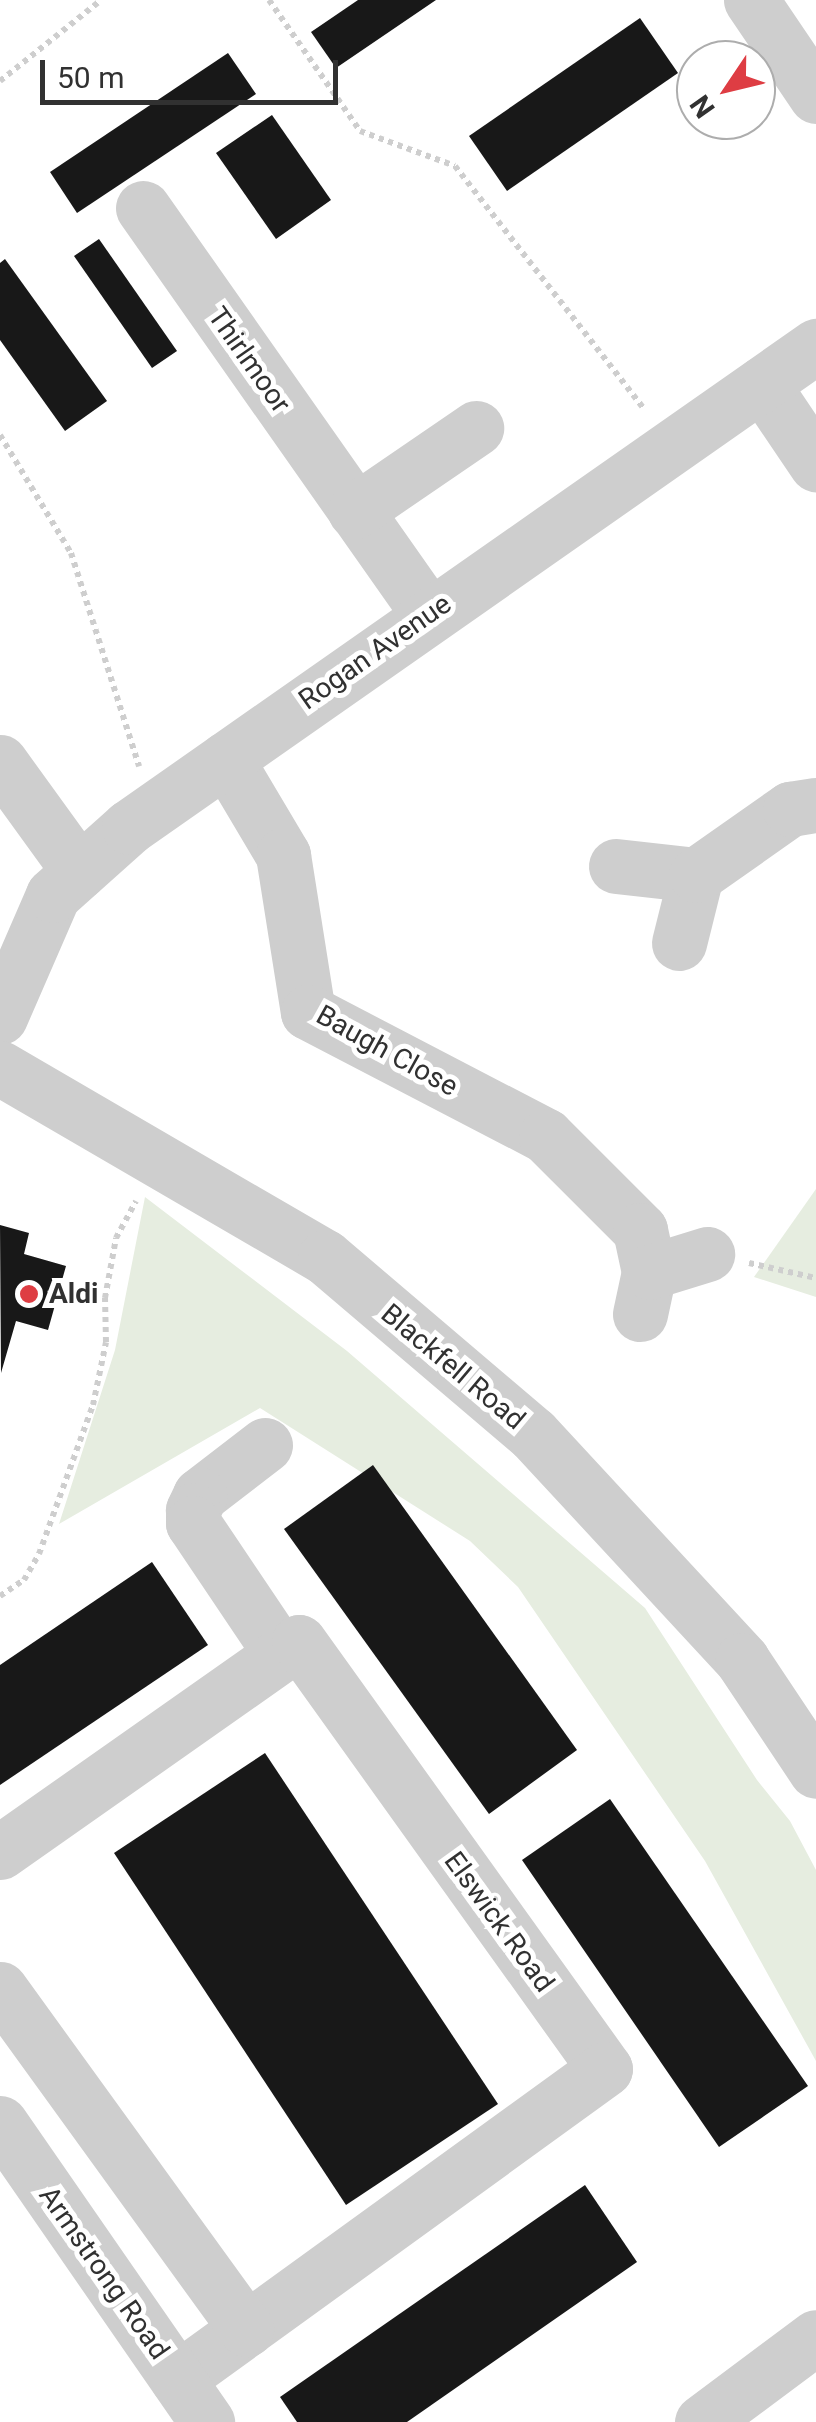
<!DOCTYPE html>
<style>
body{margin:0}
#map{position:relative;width:816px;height:2422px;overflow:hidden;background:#fff;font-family:Roboto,sans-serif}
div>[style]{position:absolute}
.green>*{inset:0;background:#e6ede0}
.building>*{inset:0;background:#181818}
.path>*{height:6px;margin-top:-3px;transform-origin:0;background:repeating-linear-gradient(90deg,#cecece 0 5px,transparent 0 10px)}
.minor>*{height:55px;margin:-27.5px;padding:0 27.5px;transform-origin:27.5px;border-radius:27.5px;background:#cecece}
.dots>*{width:28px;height:28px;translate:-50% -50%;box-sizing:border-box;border:5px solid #fff;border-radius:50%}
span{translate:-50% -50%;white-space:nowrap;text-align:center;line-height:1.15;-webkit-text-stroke:10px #fff;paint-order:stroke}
.street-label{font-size:28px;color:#313131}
.poi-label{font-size:28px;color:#313131;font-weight:700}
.left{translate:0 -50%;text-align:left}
.north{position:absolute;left:676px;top:40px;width:100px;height:100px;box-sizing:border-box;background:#fff;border:2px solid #adadad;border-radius:50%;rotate:235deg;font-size:28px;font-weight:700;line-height:40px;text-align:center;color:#313131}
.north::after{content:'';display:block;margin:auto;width:35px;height:45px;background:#de3d43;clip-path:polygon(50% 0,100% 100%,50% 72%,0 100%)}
.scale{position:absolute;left:40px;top:60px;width:298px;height:45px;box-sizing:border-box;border:5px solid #313131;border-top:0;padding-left:12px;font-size:30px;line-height:35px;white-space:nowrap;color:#313131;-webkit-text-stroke:8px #fff;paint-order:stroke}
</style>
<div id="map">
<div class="green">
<i style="clip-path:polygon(816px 1189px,816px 1297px,754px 1277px)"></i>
<i style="clip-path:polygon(145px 1197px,347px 1351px,645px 1608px,757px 1780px,790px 1821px,816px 1870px,816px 2061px,705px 1861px,518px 1587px,470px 1541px,260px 1408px,59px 1524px,115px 1350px)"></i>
</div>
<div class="building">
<i style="clip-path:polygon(358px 0,436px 0,336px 68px,311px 32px)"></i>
<i style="clip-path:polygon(640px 18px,678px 73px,507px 191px,469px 136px)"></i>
<i style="clip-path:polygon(228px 53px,256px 94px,77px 213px,50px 172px)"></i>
<i style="clip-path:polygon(272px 115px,331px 200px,276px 239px,216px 153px)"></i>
<i style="clip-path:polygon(99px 239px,177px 351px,152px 368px,74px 256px)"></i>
<i style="clip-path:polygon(5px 259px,107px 401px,65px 431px,0 340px,0 263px)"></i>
<i style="clip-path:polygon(0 1225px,29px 1233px,24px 1254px,66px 1266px,48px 1330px,16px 1321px,1px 1373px)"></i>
<i style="clip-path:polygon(373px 1465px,577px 1750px,489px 1814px,284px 1529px)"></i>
<i style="clip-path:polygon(152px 1562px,208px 1645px,0 1785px,0 1665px)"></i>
<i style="clip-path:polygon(265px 1753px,498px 2104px,346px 2205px,114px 1853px)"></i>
<i style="clip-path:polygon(610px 1799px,808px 2086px,719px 2147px,522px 1860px)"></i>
<i style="clip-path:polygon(585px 2185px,637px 2262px,407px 2422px,297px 2422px,280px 2397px)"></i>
</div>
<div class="path">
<i style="left:269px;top:0;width:160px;rotate:55.2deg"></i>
<i style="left:360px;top:131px;width:101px;rotate:20.2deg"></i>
<i style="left:455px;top:166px;width:308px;rotate:52.1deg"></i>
<i style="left:0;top:81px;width:129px;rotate:-38.7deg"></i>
<i style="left:0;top:435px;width:138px;rotate:59deg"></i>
<i style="left:71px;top:553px;width:224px;rotate:72.3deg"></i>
<i style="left:749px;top:1263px;width:69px;rotate:12.6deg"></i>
<i style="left:0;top:1596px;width:29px;rotate:-34deg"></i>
<i style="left:24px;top:1580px;width:30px;rotate:-60deg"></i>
<i style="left:39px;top:1554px;width:158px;rotate:-70.1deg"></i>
<i style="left:93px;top:1405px;width:64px;rotate:-78.3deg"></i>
<i style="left:106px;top:1342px;width:44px;rotate:-91.3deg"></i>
<i style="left:105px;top:1298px;width:61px;rotate:-79.6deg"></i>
<i style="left:116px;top:1238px;width:42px;rotate:-61.6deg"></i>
</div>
<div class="minor">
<i style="left:751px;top:0;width:116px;rotate:55.9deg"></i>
<i style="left:143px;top:208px;width:496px;rotate:54.9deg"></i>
<i style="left:762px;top:384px;width:97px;rotate:56deg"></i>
<i style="left:355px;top:511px;width:147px;rotate:-34.4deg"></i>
<i style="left:226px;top:759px;width:112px;rotate:59.3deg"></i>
<i style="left:283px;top:855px;width:159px;rotate:81deg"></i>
<i style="left:308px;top:1012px;width:268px;rotate:27.5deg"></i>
<i style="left:546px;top:1136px;width:133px;rotate:45deg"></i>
<i style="left:640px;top:1230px;width:43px;rotate:77.9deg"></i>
<i style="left:649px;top:1272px;width:43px;rotate:102.1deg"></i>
<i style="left:0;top:762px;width:135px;rotate:54.1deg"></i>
<i style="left:616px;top:866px;width:81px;rotate:6.4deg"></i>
<i style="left:679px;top:943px;width:70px;rotate:-76deg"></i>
<i style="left:696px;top:875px;width:115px;rotate:-35.1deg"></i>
<i style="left:790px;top:809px;width:26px;rotate:-9deg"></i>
<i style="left:0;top:1017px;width:133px;rotate:-66.5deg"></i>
<i style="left:53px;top:895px;width:102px;rotate:-41.8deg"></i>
<i style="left:129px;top:827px;width:839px;rotate:-35deg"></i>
<i style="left:0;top:1068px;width:376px;rotate:30.2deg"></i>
<i style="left:325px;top:1257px;width:273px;rotate:40.4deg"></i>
<i style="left:533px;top:1434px;width:308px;rotate:47.2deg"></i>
<i style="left:742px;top:1660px;width:133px;rotate:56.3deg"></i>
<i style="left:649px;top:1272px;width:61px;rotate:-17.2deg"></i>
<i style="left:265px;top:1445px;width:82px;rotate:142.4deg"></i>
<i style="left:200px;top:1495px;width:17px;rotate:115deg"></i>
<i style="left:193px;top:1510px;width:13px;rotate:90deg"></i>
<i style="left:193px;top:1523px;width:158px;rotate:56.1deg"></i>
<i style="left:0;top:1852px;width:365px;rotate:-35.1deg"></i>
<i style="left:299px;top:1642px;width:525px;rotate:54.37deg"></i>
<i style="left:605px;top:2069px;width:528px;rotate:144.08deg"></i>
<i style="left:0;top:1989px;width:420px;rotate:54.1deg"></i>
<i style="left:0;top:2123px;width:364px;rotate:55.3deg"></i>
<i style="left:702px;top:2422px;width:142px;rotate:-36.7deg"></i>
</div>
<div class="dots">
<i style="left:29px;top:1294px;background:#de3d43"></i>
</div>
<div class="street-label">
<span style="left:249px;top:360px;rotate:55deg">Thirlmoor</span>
<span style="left:375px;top:652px;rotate:-35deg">Rogan Avenue</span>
<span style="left:387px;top:1051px;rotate:29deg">Baugh Close</span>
<span style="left:453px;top:1367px;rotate:40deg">Blackfell Road</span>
<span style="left:499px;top:1922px;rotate:54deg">Elswick Road</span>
<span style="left:104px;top:2273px;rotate:55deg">Armstrong Road</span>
</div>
<div class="poi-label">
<span class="left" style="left:49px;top:1294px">Aldi</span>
</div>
<div class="north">N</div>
<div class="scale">50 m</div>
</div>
